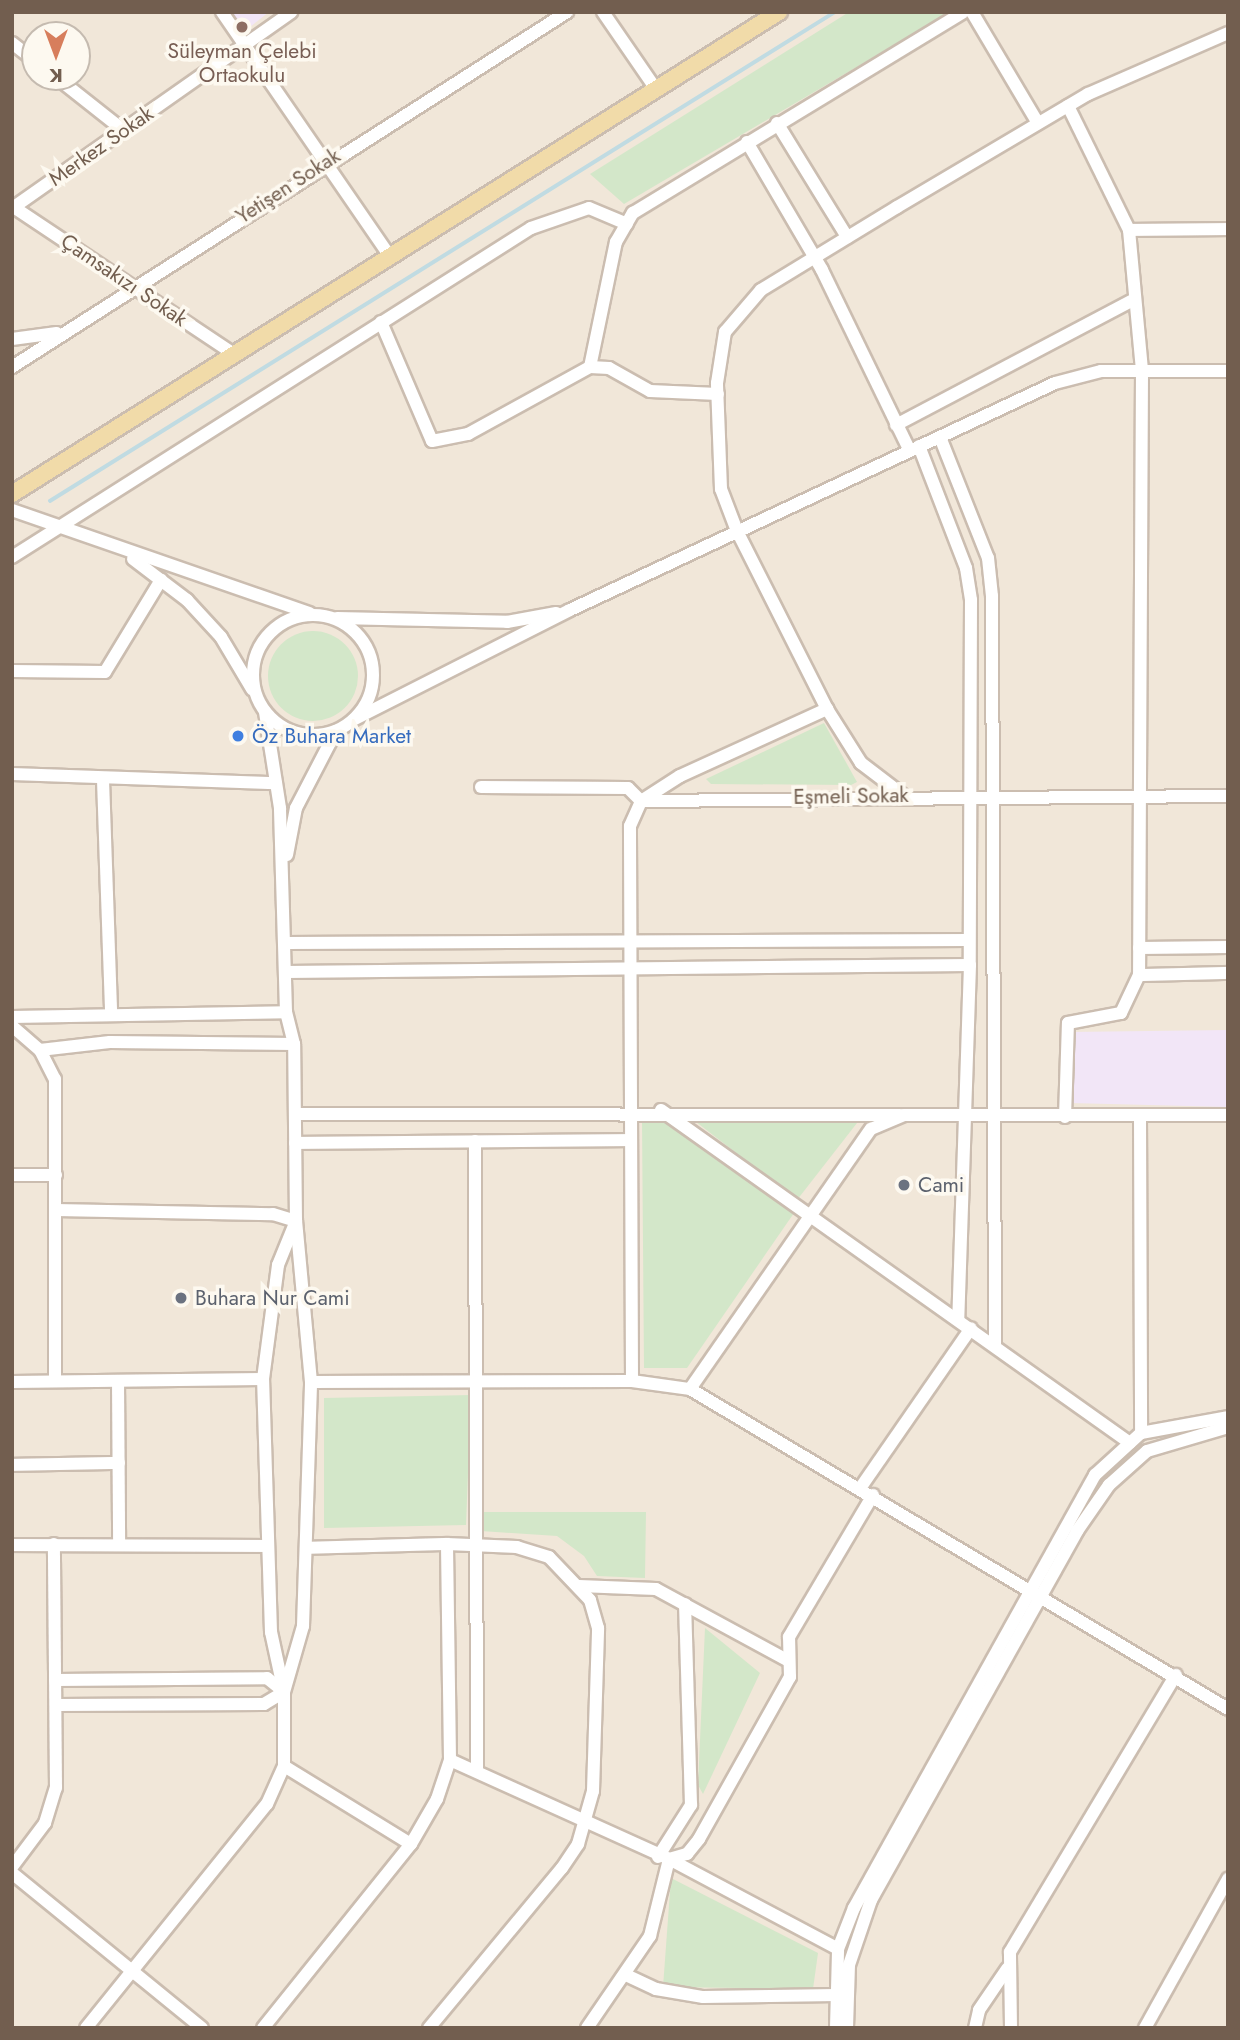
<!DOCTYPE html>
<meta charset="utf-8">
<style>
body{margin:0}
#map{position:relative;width:1240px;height:2040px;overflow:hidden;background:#faf5e9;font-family:Jost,sans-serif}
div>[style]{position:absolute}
.residential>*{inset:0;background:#f1e7d9}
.education>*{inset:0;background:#f2e6f7}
.green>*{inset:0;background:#d3e7c9}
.round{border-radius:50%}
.stream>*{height:3.5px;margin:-1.75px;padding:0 1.75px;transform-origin:1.75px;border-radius:1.75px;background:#c0dbe2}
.roads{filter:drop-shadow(2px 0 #cbbdb0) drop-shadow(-2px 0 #cbbdb0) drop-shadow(0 2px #cbbdb0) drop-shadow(0 -2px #cbbdb0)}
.minor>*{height:12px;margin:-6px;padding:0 6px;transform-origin:6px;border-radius:6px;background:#fff}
.minor>.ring{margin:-6px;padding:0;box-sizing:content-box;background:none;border:12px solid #fff;border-radius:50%}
.major>*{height:16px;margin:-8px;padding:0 8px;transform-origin:8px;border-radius:8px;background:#f1dba9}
.dots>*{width:19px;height:19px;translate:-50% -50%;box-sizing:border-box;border:4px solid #fdf9f0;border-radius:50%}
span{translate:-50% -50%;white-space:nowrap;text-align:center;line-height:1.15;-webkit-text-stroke:7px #fdf9f0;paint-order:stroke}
.education-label{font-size:21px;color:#785e54}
.street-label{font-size:21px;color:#725e4f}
.shop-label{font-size:21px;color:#366cbe}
.left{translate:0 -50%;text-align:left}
.worship-label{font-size:21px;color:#5b616d}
.frame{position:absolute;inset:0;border:14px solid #725e4f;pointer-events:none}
.north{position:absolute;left:21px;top:21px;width:70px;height:70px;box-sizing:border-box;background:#fdf9f0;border:2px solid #c5bbb0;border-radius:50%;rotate:180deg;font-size:19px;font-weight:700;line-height:28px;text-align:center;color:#725e4f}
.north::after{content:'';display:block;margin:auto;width:24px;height:32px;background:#d77e5c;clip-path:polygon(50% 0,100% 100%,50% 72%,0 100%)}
</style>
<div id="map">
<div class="residential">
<i style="clip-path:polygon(evenodd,12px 12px,1228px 12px,1228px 2028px,12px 2028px,12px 12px,35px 35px,77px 35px,77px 77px,35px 77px,35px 35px)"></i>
</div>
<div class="education">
<i style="clip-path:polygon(225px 12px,269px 12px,241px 34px)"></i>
<i style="clip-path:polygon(1228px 1030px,1228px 1107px,1070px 1103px,1069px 1032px)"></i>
</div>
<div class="green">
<i style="clip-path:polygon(849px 12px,950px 12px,624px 204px,590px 174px)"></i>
<i class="round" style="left:268px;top:631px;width:90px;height:90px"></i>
<i style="clip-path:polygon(824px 723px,857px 782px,851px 785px,711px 784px,706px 779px)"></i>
<i style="clip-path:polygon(691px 1118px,857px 1123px,797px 1200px)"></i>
<i style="clip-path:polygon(662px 1120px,794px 1213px,687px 1368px,644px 1368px,642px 1121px)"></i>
<i style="clip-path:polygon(471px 1395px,466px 1525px,324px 1528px,324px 1398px)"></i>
<i style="clip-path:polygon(480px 1512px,646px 1512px,645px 1578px,597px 1576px,584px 1556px,557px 1536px,481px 1531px)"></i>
<i style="clip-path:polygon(705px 1628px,760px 1673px,703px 1794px,698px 1785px)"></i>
<i style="clip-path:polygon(671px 1878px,818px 1953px,813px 1989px,663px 1987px)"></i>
</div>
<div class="stream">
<i style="left:50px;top:501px;width:925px;rotate:-31.92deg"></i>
</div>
<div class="roads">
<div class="minor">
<i style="left:222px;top:12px;width:296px;rotate:55.5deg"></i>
<i style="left:603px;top:12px;width:93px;rotate:55.5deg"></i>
<i style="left:972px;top:12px;width:129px;rotate:59.3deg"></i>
<i style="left:12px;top:43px;width:29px;rotate:38deg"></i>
<i style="left:56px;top:77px;width:85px;rotate:38.3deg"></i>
<i style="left:1068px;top:106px;width:138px;rotate:63.8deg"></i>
<i style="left:1129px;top:230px;width:99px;rotate:-0.6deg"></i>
<i style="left:777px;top:123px;width:134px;rotate:58.4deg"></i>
<i style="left:747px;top:142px;width:148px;rotate:59.6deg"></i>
<i style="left:822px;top:270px;width:201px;rotate:64.1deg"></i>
<i style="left:12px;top:206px;width:268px;rotate:33.7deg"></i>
<i style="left:14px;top:207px;width:339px;rotate:-35.1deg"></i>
<i style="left:1129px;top:230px;width:142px;rotate:84.7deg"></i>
<i style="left:1142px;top:371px;width:604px;rotate:90.28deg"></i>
<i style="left:381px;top:322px;width:129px;rotate:66.8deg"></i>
<i style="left:432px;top:441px;width:37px;rotate:-11deg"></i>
<i style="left:468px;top:434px;width:139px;rotate:-28.8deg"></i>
<i style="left:590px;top:367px;width:19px;rotate:3deg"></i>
<i style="left:609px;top:368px;width:47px;rotate:29.3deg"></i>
<i style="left:650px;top:391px;width:68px;rotate:2.5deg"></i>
<i style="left:12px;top:339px;width:45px;rotate:-7.6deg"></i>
<i style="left:12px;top:367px;width:659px;rotate:-32.6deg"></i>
<i style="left:590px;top:367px;width:128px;rotate:-78.3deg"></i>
<i style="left:616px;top:242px;width:34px;rotate:-60deg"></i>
<i style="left:633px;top:213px;width:386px;rotate:-31.3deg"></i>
<i style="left:896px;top:425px;width:266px;rotate:-27.8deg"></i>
<i style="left:940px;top:437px;width:130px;rotate:68.4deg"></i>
<i style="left:988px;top:558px;width:38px;rotate:84deg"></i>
<i style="left:992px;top:596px;width:748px;rotate:89.77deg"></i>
<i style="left:919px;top:446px;width:131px;rotate:68.9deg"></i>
<i style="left:966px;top:568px;width:32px;rotate:81deg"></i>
<i style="left:971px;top:600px;width:365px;rotate:90.2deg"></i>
<i style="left:970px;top:965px;width:354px;rotate:91.9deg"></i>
<i style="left:12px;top:510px;width:315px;rotate:19.1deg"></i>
<i style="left:12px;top:557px;width:614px;rotate:-32.37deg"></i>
<i style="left:531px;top:228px;width:61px;rotate:-19deg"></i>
<i style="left:589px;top:208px;width:41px;rotate:22.8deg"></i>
<i style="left:133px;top:559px;width:68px;rotate:37.2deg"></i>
<i style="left:187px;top:600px;width:50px;rotate:47.4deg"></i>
<i style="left:221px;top:637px;width:61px;rotate:59.2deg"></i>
<i class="ring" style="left:253px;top:615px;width:108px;height:108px"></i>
<i style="left:337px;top:618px;width:170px;rotate:1.3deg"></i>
<i style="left:507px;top:622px;width:50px;rotate:-10.4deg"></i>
<i style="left:12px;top:671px;width:93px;rotate:0.6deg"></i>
<i style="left:105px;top:672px;width:108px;rotate:-58.7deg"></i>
<i style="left:353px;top:720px;width:243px;rotate:-26.9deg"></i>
<i style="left:570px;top:610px;width:535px;rotate:-25.08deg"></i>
<i style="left:1055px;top:383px;width:48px;rotate:-14.6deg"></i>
<i style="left:1101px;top:371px;width:127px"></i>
<i style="left:12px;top:774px;width:264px;rotate:2deg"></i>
<i style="left:103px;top:780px;width:233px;rotate:88deg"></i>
<i style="left:481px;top:787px;width:147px;rotate:0.4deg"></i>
<i style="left:628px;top:788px;width:18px;rotate:45deg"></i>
<i style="left:641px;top:801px;width:587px;rotate:-0.49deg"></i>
<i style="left:903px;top:795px;width:53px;rotate:-142.7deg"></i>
<i style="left:861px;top:763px;width:64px;rotate:-122.2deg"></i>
<i style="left:827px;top:709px;width:199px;rotate:-116.8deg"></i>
<i style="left:737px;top:531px;width:45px;rotate:-110.9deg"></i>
<i style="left:721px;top:489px;width:106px;rotate:-92.2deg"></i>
<i style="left:717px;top:383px;width:52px;rotate:-81.1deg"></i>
<i style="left:725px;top:332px;width:55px;rotate:-49.4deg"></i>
<i style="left:761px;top:290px;width:159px;rotate:-31.4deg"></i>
<i style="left:897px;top:207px;width:222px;rotate:-30.6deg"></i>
<i style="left:1088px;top:94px;width:153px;rotate:-23.5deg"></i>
<i style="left:287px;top:855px;width:48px;rotate:-79.2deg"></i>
<i style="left:296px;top:808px;width:87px;rotate:-62.5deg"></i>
<i style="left:286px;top:943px;width:683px;rotate:-0.25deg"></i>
<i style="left:1139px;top:948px;width:89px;rotate:-0.6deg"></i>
<i style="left:286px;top:972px;width:684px;rotate:-0.59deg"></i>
<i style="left:12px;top:1017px;width:274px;rotate:-1deg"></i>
<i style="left:12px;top:1026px;width:37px;rotate:41deg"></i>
<i style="left:40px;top:1050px;width:33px;rotate:63deg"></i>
<i style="left:55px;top:1079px;width:302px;rotate:90deg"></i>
<i style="left:40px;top:1050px;width:70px;rotate:-6.5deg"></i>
<i style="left:110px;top:1042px;width:184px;rotate:0.6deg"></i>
<i style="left:661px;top:1110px;width:575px;rotate:35.38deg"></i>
<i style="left:295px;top:1114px;width:605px;rotate:0.09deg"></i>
<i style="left:1140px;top:1116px;width:317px;rotate:89.8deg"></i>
<i style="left:1065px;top:1117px;width:94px;rotate:-88.2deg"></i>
<i style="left:1068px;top:1023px;width:54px;rotate:-10.7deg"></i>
<i style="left:1121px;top:1013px;width:42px;rotate:-64.7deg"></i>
<i style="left:1139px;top:975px;width:89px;rotate:-1.3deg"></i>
<i style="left:475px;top:1141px;width:629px;rotate:89.82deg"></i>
<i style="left:295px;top:1143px;width:336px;rotate:-0.5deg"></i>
<i style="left:12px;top:1175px;width:44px"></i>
<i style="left:56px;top:1210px;width:217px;rotate:1.1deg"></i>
<i style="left:273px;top:1214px;width:24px;rotate:17deg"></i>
<i style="left:118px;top:1381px;width:163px;rotate:89.6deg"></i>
<i style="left:632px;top:1381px;width:555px;rotate:-90.21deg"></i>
<i style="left:630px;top:826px;width:27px;rotate:-66deg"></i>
<i style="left:641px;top:801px;width:46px;rotate:-32.7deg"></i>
<i style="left:680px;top:776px;width:162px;rotate:-24.5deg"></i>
<i style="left:12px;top:1382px;width:251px;rotate:-0.7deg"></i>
<i style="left:311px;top:1382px;width:321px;rotate:-0.2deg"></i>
<i style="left:632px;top:1381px;width:59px;rotate:7.9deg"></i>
<i style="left:690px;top:1389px;width:626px;rotate:30.74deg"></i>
<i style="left:690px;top:1389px;width:317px;rotate:-55.2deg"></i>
<i style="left:871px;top:1129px;width:36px;rotate:-23deg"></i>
<i style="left:904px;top:1115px;width:324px"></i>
<i style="left:12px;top:1465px;width:107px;rotate:-1.1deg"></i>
<i style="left:861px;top:1487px;width:193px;rotate:-55.3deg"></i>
<i style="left:12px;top:1545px;width:255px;rotate:0.2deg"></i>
<i style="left:579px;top:1586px;width:77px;rotate:2.2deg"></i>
<i style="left:656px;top:1589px;width:149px;rotate:28.5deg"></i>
<i style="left:55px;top:1680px;width:212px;rotate:-0.5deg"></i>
<i style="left:267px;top:1678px;width:22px;rotate:39deg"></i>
<i style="left:56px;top:1705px;width:208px;rotate:-0.3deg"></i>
<i style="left:264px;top:1704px;width:23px;rotate:-31deg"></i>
<i style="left:284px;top:1692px;width:69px;rotate:-73.9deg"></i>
<i style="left:303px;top:1626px;width:244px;rotate:-88.1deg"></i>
<i style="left:311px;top:1382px;width:162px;rotate:-95.3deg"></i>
<i style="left:296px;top:1221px;width:177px;rotate:-90.6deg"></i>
<i style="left:294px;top:1044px;width:33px;rotate:-104deg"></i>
<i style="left:286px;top:1012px;width:204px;rotate:-91.7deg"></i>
<i style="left:280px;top:808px;width:97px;rotate:-98.9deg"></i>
<i style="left:450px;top:1760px;width:240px;rotate:24.3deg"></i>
<i style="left:669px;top:1859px;width:191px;rotate:28deg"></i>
<i style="left:284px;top:1766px;width:149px;rotate:31.6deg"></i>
<i style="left:658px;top:1857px;width:62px;rotate:-57.6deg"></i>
<i style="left:691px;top:1805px;width:201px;rotate:-91.7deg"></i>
<i style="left:12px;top:1867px;width:55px;rotate:-53.1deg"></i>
<i style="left:45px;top:1823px;width:37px;rotate:-73deg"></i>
<i style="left:56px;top:1788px;width:244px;rotate:-90.5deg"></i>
<i style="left:12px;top:1873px;width:245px;rotate:39.2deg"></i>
<i style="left:626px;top:1975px;width:33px;rotate:25deg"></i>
<i style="left:656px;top:1989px;width:48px;rotate:9.7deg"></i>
<i style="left:703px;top:1997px;width:134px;rotate:-0.9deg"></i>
<i style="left:86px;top:2028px;width:288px;rotate:-51.1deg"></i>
<i style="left:267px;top:1804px;width:42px;rotate:-65.9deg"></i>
<i style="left:284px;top:1766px;width:74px;rotate:-90deg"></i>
<i style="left:284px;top:1692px;width:61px;rotate:-102.2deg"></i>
<i style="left:271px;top:1632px;width:253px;rotate:-91.8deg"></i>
<i style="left:263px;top:1379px;width:115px;rotate:-82.5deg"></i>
<i style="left:278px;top:1265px;width:48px;rotate:-67.8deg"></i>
<i style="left:263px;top:2028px;width:236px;rotate:-51.2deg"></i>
<i style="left:411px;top:1844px;width:52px;rotate:-60deg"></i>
<i style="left:437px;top:1799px;width:41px;rotate:-71.6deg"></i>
<i style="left:450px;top:1760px;width:216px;rotate:-90.8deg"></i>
<i style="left:447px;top:1544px;width:140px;rotate:178.4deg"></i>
<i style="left:429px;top:2028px;width:208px;rotate:-50.3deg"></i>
<i style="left:562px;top:1868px;width:29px;rotate:-56deg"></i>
<i style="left:578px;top:1844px;width:55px;rotate:-74.2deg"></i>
<i style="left:593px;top:1791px;width:163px;rotate:-88.2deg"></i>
<i style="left:598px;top:1628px;width:29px;rotate:-106deg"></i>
<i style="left:590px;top:1600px;width:59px;rotate:-133.6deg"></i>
<i style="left:549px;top:1557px;width:34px;rotate:-163deg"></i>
<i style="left:517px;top:1547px;width:70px;rotate:-177.5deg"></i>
<i style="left:587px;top:2028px;width:112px;rotate:-55.6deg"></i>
<i style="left:650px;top:1936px;width:79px;rotate:-76.1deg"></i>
<i style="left:669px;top:1859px;width:19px;rotate:-16deg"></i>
<i style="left:687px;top:1854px;width:19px;rotate:-51deg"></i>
<i style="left:699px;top:1839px;width:186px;rotate:-60.7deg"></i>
<i style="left:790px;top:1677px;width:40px;rotate:-91.4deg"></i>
<i style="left:789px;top:1637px;width:165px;rotate:-59.4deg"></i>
<i style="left:836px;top:2028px;width:79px;rotate:-88.5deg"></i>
<i style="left:838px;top:1949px;width:44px;rotate:-68.7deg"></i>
<i style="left:854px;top:1908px;width:496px;rotate:-60.9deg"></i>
<i style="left:1095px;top:1475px;width:62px;rotate:-42.4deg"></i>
<i style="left:1141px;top:1433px;width:88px;rotate:-10.4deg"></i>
<i style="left:847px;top:2028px;width:63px;rotate:-88.2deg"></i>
<i style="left:849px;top:1965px;width:69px;rotate:-71.3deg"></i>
<i style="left:871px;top:1900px;width:423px;rotate:-60.8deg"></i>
<i style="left:1077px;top:1531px;width:56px;rotate:-55.2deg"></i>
<i style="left:1109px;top:1485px;width:51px;rotate:-41.8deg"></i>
<i style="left:1147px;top:1451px;width:84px;rotate:-16.5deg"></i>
<i style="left:975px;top:2028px;width:18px;rotate:-77deg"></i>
<i style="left:979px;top:2010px;width:50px;rotate:-55.7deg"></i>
<i style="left:1011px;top:2028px;width:76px;rotate:-90.8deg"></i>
<i style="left:1010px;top:1952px;width:323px;rotate:-59.1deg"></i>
<i style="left:1145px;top:2028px;width:171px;rotate:-60.9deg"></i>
</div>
<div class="major">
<i style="left:12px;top:494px;width:906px;rotate:-32.15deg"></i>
</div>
</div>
<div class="dots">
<i style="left:242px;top:27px;background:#8d6e63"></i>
<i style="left:238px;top:736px;background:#3f7fe0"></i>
<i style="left:904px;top:1185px;background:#6b7280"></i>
<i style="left:181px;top:1298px;background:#6b7280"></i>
</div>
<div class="education-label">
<span style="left:242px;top:63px">Süleyman Çelebi<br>Ortaokulu</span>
</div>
<div class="street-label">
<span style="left:101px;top:146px;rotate:-35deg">Merkez Sokak</span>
<span style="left:288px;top:186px;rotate:-33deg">Yetişen Sokak</span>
<span style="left:124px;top:280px;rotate:34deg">Çamsakızı Sokak</span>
<span style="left:851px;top:796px;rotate:-1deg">Eşmeli Sokak</span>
</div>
<div class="shop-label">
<span class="left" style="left:252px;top:736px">Öz Buhara Market</span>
</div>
<div class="worship-label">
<span class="left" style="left:918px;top:1185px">Cami</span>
<span class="left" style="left:195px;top:1298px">Buhara Nur Cami</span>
</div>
<div class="frame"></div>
<div class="north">K</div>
</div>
